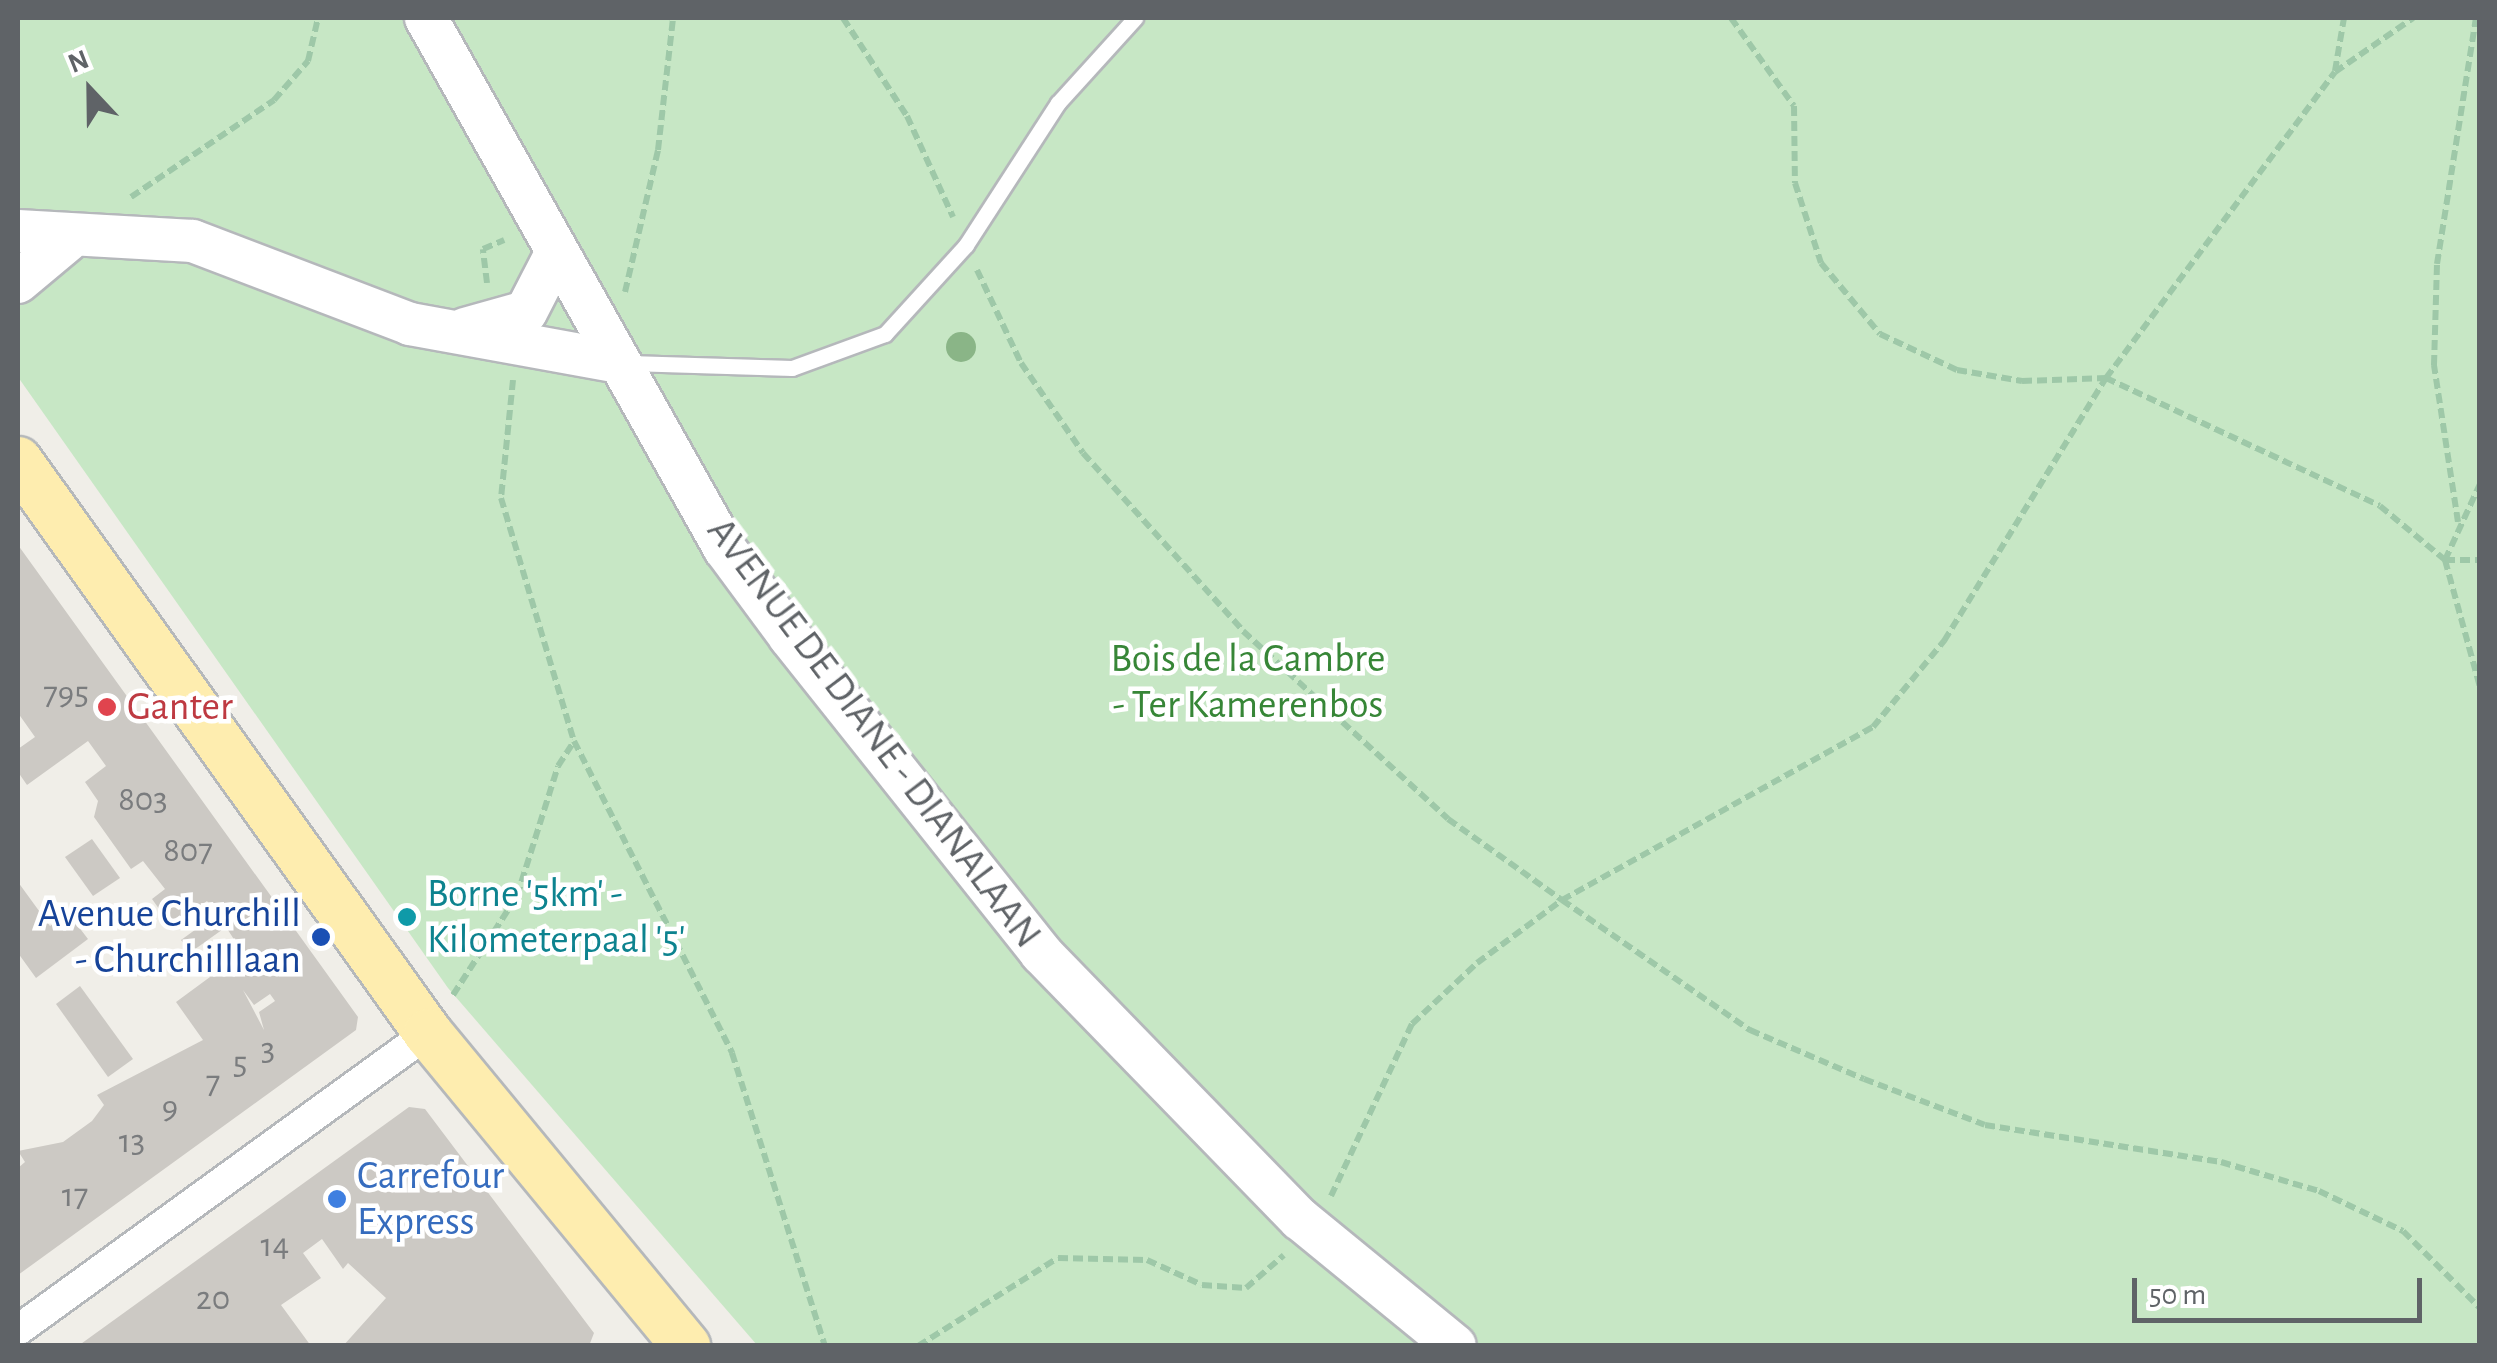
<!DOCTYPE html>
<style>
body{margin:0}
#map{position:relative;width:2497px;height:1363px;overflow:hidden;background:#f0eee8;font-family:"Alegreya Sans",sans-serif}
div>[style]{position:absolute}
.green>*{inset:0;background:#c7e7c5}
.building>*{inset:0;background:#ccc9c4}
.path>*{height:6px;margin-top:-3px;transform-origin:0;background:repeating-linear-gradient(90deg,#9ec8a8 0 10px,transparent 0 15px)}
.roads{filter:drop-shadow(2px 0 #b5b8bb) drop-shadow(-2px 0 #b5b8bb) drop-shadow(0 2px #b5b8bb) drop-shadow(0 -2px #b5b8bb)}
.lane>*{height:15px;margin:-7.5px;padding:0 7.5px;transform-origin:7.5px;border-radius:7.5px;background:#fff}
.street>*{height:30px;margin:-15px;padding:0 15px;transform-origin:15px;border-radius:15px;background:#fff}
.secondary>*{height:42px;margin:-21px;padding:0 21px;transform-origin:21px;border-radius:21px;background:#fff}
.primary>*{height:48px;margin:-24px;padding:0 24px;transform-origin:24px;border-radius:24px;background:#feedaf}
.trees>*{width:30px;height:30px;margin:-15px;border-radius:50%;background:#8ab587}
.dots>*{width:28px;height:28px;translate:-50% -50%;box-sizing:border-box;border:5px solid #fff;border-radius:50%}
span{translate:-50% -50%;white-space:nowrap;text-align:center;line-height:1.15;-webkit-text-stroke:9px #fff;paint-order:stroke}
.number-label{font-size:35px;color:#7a7c7e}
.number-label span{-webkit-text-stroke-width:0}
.park-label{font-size:40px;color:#378637}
.health-label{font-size:40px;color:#be3a42}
.left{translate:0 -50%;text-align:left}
.street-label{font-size:40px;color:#5f6367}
.culture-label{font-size:40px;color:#0d838f}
.transit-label{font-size:40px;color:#164399}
.right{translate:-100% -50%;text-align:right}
.shop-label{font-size:40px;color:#366cbe}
.frame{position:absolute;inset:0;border:20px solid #5f6367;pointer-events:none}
.north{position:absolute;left:40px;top:40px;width:100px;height:100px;-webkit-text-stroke:8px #fff;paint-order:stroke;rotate:338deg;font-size:28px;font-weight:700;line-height:40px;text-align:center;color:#5f6367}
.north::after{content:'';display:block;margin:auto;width:35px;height:45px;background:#5f6367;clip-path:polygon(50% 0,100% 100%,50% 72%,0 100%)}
.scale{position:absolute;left:2132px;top:1278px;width:290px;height:45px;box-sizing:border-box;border:5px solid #5f6367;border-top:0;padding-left:12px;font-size:30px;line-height:35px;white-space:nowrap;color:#5f6367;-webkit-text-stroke:8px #fff;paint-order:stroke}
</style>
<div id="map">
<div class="green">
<i style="clip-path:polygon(18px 18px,2479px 18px,2479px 1345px,757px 1345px,448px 988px,18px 377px)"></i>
</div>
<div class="building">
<i style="clip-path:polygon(evenodd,18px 545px,358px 1017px,356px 1030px,18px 1275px,18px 1168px,25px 1162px,18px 1151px,63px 1142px,92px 1121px,104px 1105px,97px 1095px,203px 1040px,176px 1002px,210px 977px,201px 965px,235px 941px,226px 927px,191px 952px,181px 940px,217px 914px,207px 901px,172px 927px,152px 899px,165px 889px,143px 861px,131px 869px,94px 817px,98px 801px,85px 782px,106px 766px,88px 741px,27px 785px,18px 772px,18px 749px,35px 737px,18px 713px,18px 545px,243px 990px,254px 1005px,270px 994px,275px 1001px,259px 1012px,264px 1030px,243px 990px)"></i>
<i style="clip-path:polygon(92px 839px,120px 878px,93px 896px,65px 857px)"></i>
<i style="clip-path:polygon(18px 882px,50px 926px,68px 913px,88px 939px,36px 978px,18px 953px)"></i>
<i style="clip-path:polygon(80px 986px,133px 1059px,108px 1077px,56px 1004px)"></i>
<i style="clip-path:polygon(409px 1107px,425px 1109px,594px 1333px,589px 1346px,343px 1346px,386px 1298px,348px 1263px,343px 1269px,322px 1239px,303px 1253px,321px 1278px,281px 1305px,311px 1346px,78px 1346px)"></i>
</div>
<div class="path">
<i style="left:843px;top:18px;width:117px;rotate:56.9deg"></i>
<i style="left:907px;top:116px;width:111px;rotate:65.5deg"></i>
<i style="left:1731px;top:18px;width:108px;rotate:54.4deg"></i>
<i style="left:1794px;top:106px;width:77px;rotate:89.3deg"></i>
<i style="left:1795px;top:183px;width:84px;rotate:72deg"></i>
<i style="left:1821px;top:263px;width:92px;rotate:50.3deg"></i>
<i style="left:1880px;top:334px;width:85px;rotate:25.1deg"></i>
<i style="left:1957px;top:370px;width:66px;rotate:9.6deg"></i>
<i style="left:2022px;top:381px;width:84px;rotate:-2deg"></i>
<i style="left:2106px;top:378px;width:302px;rotate:25deg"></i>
<i style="left:2380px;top:506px;width:85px;rotate:39.7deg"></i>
<i style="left:2335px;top:71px;width:54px;rotate:-80.4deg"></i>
<i style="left:131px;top:197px;width:173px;rotate:-34.1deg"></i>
<i style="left:274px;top:100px;width:52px;rotate:-48.9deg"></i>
<i style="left:308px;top:61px;width:44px;rotate:-76.9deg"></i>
<i style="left:977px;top:270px;width:103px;rotate:64.7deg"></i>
<i style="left:1021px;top:363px;width:109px;rotate:55.4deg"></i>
<i style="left:1083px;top:453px;width:239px;rotate:48deg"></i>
<i style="left:1243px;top:631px;width:278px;rotate:42.5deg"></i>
<i style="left:1448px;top:819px;width:140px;rotate:35.4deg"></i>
<i style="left:1562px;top:900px;width:229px;rotate:34.7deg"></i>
<i style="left:1750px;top:1030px;width:124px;rotate:23.3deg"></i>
<i style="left:1864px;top:1079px;width:129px;rotate:20.8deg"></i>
<i style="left:1985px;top:1125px;width:239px;rotate:8.9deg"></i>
<i style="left:2221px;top:1162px;width:102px;rotate:16.5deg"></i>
<i style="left:2319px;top:1191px;width:93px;rotate:25.5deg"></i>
<i style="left:2403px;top:1231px;width:109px;rotate:45deg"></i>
<i style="left:487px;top:283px;width:34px;rotate:-97deg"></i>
<i style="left:483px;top:249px;width:23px;rotate:-23deg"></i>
<i style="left:625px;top:292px;width:146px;rotate:-76.9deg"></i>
<i style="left:658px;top:150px;width:133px;rotate:-83.5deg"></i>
<i style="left:513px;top:380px;width:119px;rotate:95.8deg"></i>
<i style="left:501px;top:498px;width:254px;rotate:73.3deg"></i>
<i style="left:574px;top:741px;width:350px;rotate:63.1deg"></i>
<i style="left:732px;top:1053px;width:307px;rotate:72.4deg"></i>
<i style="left:2458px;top:522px;width:159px;rotate:-98.7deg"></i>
<i style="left:2434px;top:365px;width:101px;rotate:-88.3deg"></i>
<i style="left:2437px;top:264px;width:249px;rotate:-81deg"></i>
<i style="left:2445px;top:560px;width:132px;rotate:74.6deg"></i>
<i style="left:2445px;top:560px;width:84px;rotate:-65.3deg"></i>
<i style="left:2445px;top:560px;width:35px"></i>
<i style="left:453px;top:995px;width:118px;rotate:-57.1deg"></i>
<i style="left:517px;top:896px;width:136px;rotate:-72.5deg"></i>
<i style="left:558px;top:766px;width:30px;rotate:-57deg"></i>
<i style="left:1331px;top:1196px;width:190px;rotate:-64.8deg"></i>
<i style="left:1412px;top:1024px;width:89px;rotate:-43.2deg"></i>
<i style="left:1477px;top:963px;width:106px;rotate:-36.5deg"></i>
<i style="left:1562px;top:900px;width:356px;rotate:-29.1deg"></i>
<i style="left:1873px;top:727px;width:112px;rotate:-50.5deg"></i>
<i style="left:1944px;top:641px;width:309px;rotate:-58.4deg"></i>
<i style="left:2106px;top:378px;width:382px;rotate:-53.2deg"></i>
<i style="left:2335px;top:72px;width:95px;rotate:-34.7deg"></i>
<i style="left:918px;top:1346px;width:165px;rotate:-32.2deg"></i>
<i style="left:1058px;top:1258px;width:89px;rotate:1.3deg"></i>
<i style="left:1147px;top:1260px;width:60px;rotate:24.4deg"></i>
<i style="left:1202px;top:1285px;width:44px;rotate:3.9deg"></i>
<i style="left:1246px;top:1288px;width:50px;rotate:-41deg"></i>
</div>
<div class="roads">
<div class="lane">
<i style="left:629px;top:363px;width:163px;rotate:1.8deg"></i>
<i style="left:792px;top:368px;width:99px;rotate:-20.1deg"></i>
<i style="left:885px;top:334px;width:120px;rotate:-47.7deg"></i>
<i style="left:966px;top:245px;width:169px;rotate:-57.1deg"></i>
<i style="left:1058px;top:103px;width:115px;rotate:-47.8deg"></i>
</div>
<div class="street">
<i style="left:18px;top:1330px;width:506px;rotate:-35.92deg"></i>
</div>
<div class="secondary">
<i style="left:426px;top:18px;width:609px;rotate:60.62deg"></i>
<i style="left:725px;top:549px;width:109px;rotate:53.5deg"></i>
<i style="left:790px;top:637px;width:404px;rotate:51.5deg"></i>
<i style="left:1041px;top:953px;width:371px;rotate:45.8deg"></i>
<i style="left:1300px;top:1219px;width:200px;rotate:39.3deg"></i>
<i style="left:18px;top:231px;width:175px;rotate:3.3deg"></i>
<i style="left:193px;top:241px;width:232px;rotate:20.9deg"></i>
<i style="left:410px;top:324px;width:213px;rotate:10.3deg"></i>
<i style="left:18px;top:282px;width:64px;rotate:-39.9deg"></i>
<i style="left:465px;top:329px;width:63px;rotate:-15.6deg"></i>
<i style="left:526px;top:312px;width:65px;rotate:-62.7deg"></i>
</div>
<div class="primary">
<i style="left:18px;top:461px;width:704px;rotate:54.37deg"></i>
<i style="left:428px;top:1033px;width:406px;rotate:50.5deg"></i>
</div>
</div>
<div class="trees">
<i style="left:961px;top:347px"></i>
</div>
<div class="dots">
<i style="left:107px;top:707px;background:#e0444e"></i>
<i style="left:407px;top:917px;background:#0f9aa8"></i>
<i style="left:321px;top:937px;background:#1a4fb4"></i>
<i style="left:337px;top:1199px;background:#3f7fe0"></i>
</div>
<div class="number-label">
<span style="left:66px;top:694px">795</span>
<span style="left:143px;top:800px">803</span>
<span style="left:188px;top:851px">807</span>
<span style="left:268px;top:1050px">3</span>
<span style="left:240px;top:1064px">5</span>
<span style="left:213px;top:1083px">7</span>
<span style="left:170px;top:1108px">9</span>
<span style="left:132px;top:1142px">13</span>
<span style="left:75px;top:1196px">17</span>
<span style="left:275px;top:1246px">14</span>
<span style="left:213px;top:1299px">20</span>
</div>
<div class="park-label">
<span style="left:1248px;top:682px">Bois de la Cambre<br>- Ter Kamerenbos</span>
</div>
<div class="health-label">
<span class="left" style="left:127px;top:707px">Ganter</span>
</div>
<div class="street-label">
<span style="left:874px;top:733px;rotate:53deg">AVENUE DE DIANE - DIANALAAN</span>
</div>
<div class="culture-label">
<span class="left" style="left:427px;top:917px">Borne '5km' -<br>Kilometerpaal '5'</span>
</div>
<div class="transit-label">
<span class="right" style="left:301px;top:937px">Avenue Churchill<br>- Churchilllaan</span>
</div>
<div class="shop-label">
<span class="left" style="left:357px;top:1199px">Carrefour<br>Express</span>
</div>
<div class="frame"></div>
<div class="north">N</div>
<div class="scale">50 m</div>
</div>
